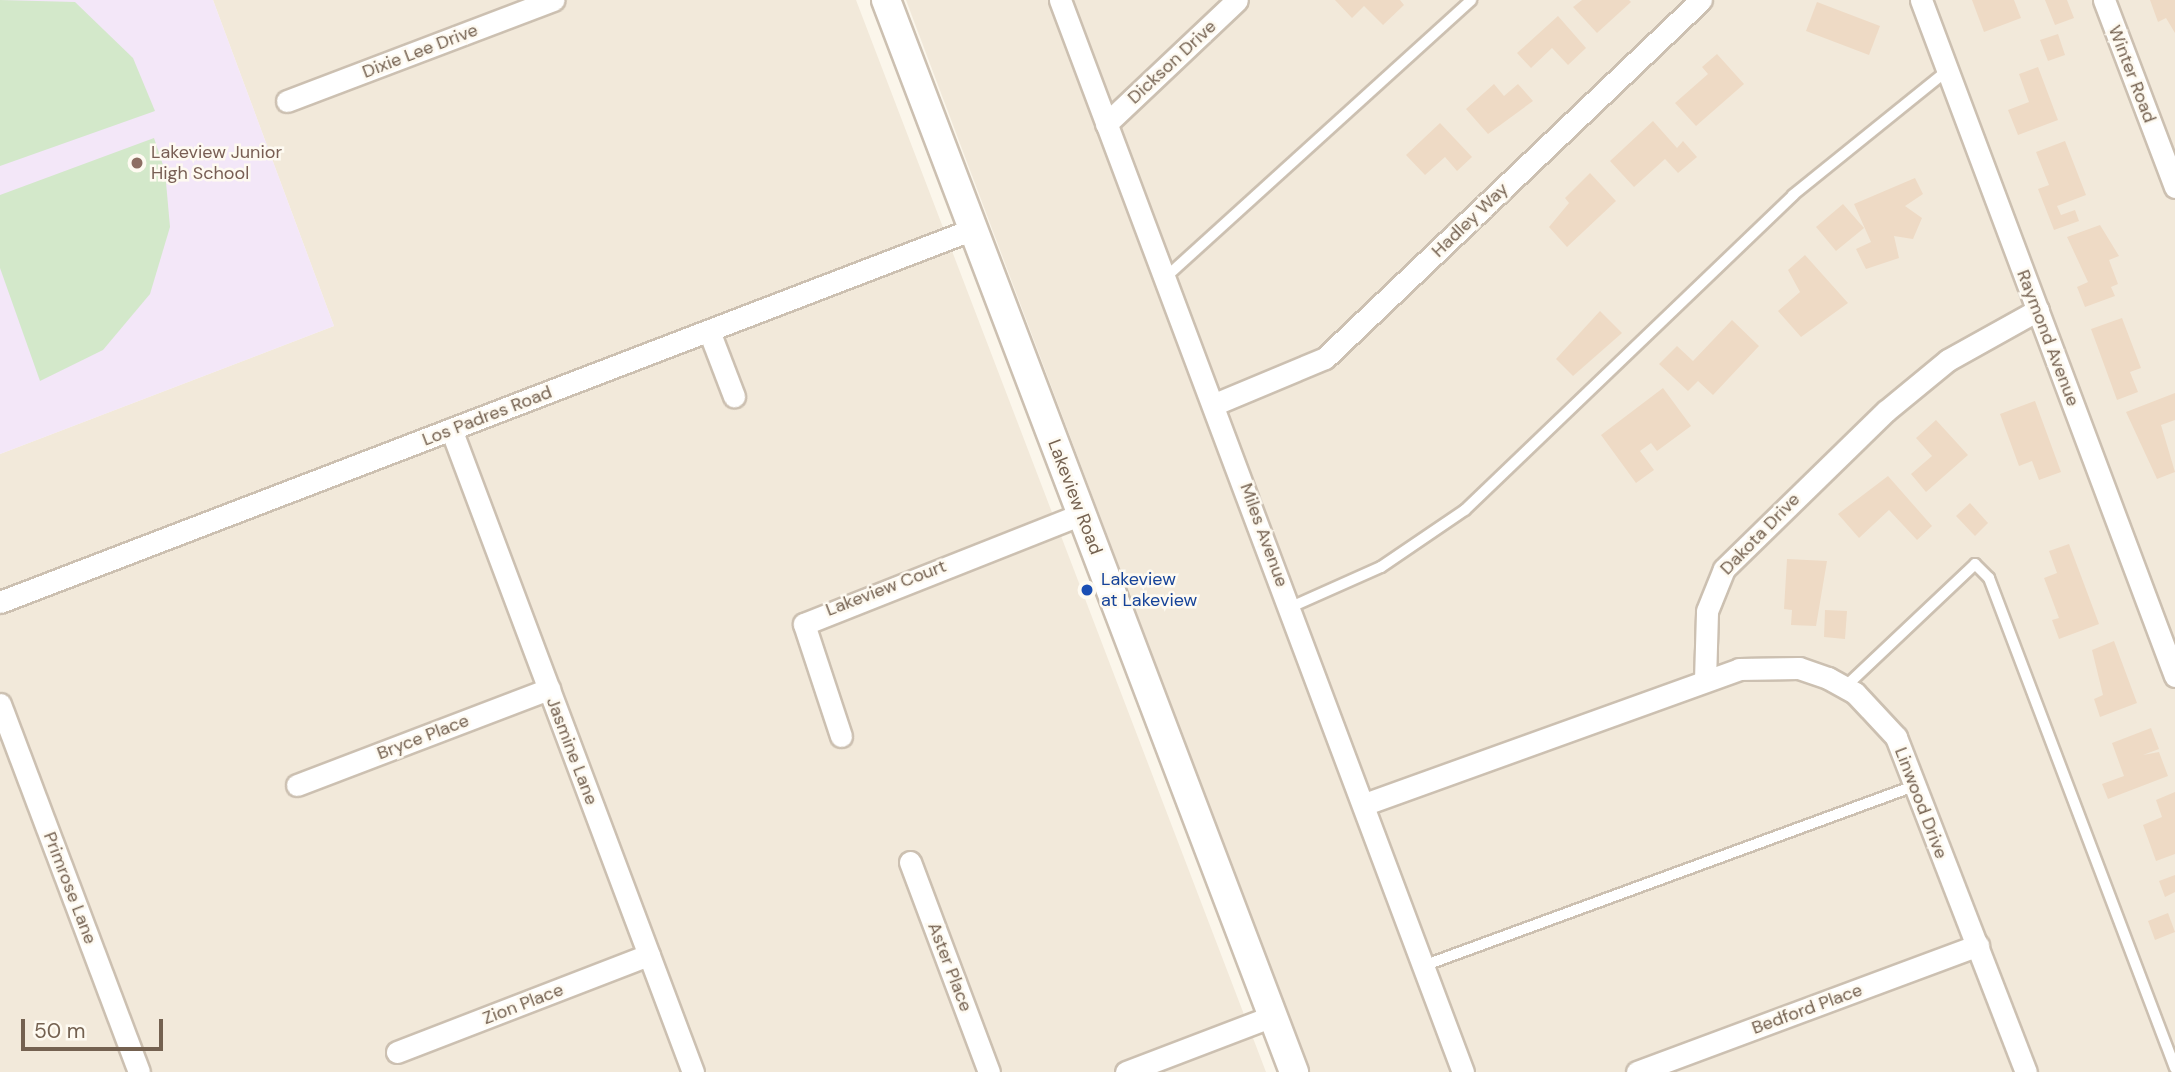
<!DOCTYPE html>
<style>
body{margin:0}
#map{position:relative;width:2175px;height:1072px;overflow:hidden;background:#fbf6eb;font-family:"DM Sans",sans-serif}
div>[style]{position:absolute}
.residential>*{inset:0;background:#f2e9da}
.education>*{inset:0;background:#f3e7f8}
.green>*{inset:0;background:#d3e8ca}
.building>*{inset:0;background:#eedac5}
.roads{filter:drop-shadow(2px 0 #ccc0b1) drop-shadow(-2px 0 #ccc0b1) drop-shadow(0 2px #ccc0b1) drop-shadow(0 -2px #ccc0b1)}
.lane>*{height:10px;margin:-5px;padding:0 5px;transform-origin:5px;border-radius:5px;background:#fff}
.street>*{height:21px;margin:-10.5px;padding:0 10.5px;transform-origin:10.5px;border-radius:10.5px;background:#fff}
.secondary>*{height:28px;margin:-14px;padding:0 14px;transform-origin:14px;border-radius:14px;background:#fff}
.dots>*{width:19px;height:19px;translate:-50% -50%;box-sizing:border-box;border:4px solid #fefaf1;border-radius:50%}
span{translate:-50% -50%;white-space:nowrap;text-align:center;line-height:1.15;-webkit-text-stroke:5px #fefaf1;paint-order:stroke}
.street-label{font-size:18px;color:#746150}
.education-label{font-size:18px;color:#785e54}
.left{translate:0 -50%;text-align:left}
.transit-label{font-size:18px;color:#164399}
.scale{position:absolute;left:21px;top:1019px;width:142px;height:32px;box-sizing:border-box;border:4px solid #746150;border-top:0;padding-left:9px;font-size:21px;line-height:24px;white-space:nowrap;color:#746150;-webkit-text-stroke:5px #fefaf1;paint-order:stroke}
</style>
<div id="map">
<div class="residential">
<i style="clip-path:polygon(213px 0,856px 0,1266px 1072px,0 1072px,0 454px,334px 326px)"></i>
<i style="clip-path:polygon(906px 0,2175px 0,2175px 1072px,1309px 1072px)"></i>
</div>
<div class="education">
<i style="clip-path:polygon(0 0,213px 0,334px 326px,0 454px)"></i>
</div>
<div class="green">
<i style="clip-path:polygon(0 0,75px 2px,133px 58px,155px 111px,0 166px)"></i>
<i style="clip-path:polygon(154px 138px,165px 171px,170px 227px,150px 294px,103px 350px,40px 381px,0 268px,0 195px)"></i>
</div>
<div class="building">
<i style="clip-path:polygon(1335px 0,1400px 0,1404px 5px,1383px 25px,1364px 6px,1352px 18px)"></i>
<i style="clip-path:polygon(1582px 0,1629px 0,1631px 2px,1597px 33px,1573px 7px)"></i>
<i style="clip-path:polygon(1972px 0,2014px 0,2021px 18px,1984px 32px)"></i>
<i style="clip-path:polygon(2045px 0,2067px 0,2074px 18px,2055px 25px)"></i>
<i style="clip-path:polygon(2150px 0,2175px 0,2175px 33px,2166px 18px,2158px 22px)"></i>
<i style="clip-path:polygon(1817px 2px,1880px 26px,1869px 55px,1806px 31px)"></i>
<i style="clip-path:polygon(1558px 16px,1586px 48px,1568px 65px,1552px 48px,1531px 68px,1517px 53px)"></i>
<i style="clip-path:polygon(2058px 34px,2065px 55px,2048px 61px,2040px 40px)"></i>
<i style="clip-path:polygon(1717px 54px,1744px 84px,1696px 126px,1675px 103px,1708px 74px,1702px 67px)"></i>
<i style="clip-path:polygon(2038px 67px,2058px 120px,2018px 135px,2008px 110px,2029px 102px,2019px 74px)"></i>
<i style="clip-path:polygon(1494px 84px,1504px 96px,1518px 84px,1533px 101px,1488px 134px,1466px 109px)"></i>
<i style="clip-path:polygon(1653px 121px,1677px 148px,1683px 141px,1697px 157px,1678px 173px,1665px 159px,1634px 187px,1610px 161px)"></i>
<i style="clip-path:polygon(1440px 123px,1472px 157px,1457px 171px,1445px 157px,1425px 175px,1406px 155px)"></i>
<i style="clip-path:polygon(2065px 141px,2086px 195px,2057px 206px,2061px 215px,2075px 210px,2079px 221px,2054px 230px,2038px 189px,2049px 185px,2036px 152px)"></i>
<i style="clip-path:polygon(1590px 173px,1616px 201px,1567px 247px,1549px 227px,1569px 203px,1565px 198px)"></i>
<i style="clip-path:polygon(1915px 178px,1923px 194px,1905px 206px,1922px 218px,1913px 239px,1894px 236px,1899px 258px,1866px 269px,1856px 249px,1871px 242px,1854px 204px)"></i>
<i style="clip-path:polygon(1843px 204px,1864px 228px,1836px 251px,1816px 227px)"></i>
<i style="clip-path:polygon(2100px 225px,2119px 256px,2109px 260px,2118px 284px,2111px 287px,2115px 296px,2085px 307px,2077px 287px,2088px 282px,2067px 237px)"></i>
<i style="clip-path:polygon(1805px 255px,1848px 303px,1801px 337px,1778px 311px,1800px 292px,1788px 270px)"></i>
<i style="clip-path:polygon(1600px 311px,1622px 333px,1573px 376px,1556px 359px)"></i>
<i style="clip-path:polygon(2122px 318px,2141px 368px,2130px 372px,2138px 392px,2117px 400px,2091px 329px)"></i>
<i style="clip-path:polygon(1732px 320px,1759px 346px,1713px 395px,1698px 381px,1688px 391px,1659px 364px,1677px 346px,1693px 361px)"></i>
<i style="clip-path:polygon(1663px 388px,1691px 426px,1657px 451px,1651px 443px,1640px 451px,1654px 470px,1636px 483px,1601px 435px)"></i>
<i style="clip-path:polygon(2175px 393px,2175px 420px,2161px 425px,2175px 472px,2157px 479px,2126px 412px)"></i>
<i style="clip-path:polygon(2035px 401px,2061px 472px,2039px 480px,2032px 461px,2019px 466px,2000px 414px)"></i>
<i style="clip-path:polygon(1936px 420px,1968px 455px,1926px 492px,1911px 474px,1932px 456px,1916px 438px)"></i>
<i style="clip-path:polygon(1888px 476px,1932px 526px,1917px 540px,1889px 510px,1859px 538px,1838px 514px)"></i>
<i style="clip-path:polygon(1970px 503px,1988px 523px,1975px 536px,1956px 516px)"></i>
<i style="clip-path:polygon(2069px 544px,2099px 624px,2059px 639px,2052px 620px,2059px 618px,2044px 578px,2057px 573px,2049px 551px)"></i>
<i style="clip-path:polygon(1787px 559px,1827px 561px,1816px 626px,1791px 625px,1792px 610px,1784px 609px)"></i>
<i style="clip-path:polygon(1825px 610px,1847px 611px,1845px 639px,1824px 637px)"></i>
<i style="clip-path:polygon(2114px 641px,2137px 703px,2100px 717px,2094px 699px,2103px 695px,2092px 650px)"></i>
<i style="clip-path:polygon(2151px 728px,2159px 749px,2143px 755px,2159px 752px,2168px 776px,2108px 799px,2102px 784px,2124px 776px,2112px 743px)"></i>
<i style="clip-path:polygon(2175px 792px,2175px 854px,2156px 861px,2143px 825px,2162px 817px,2156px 800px)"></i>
<i style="clip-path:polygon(2175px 875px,2175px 892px,2165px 897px,2159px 881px)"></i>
<i style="clip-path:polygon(2168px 913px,2175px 932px,2155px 940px,2148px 921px)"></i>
</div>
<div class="roads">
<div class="lane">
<i style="left:1166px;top:277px;width:412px;rotate:-42.2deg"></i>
<i style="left:1291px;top:607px;width:98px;rotate:-24deg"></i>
<i style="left:1381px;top:567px;width:102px;rotate:-34.2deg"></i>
<i style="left:1465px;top:510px;width:455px;rotate:-43.8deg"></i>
<i style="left:1793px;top:195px;width:199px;rotate:-38.9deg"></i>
<i style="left:1845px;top:687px;width:179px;rotate:-43.4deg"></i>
<i style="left:1975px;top:564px;width:20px;rotate:45deg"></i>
<i style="left:1989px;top:578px;width:524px;rotate:69.21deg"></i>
<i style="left:1423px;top:966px;width:523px;rotate:-20.13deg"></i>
</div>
<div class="street">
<i style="left:1060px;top:0;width:1145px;rotate:69.4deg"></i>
<i style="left:1921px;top:0;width:722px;rotate:69.41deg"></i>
<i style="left:2104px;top:0;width:200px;rotate:69.2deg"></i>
<i style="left:287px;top:101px;width:285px;rotate:-20.8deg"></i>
<i style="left:1106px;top:124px;width:180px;rotate:-43.4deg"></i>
<i style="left:709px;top:331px;width:70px;rotate:69deg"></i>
<i style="left:1215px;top:404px;width:119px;rotate:-22.7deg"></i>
<i style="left:1325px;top:358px;width:519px;rotate:-43.6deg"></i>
<i style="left:451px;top:429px;width:687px;rotate:69.38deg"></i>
<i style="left:0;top:602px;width:1042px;rotate:-20.97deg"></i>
<i style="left:1705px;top:680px;width:69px;rotate:-88.3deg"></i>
<i style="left:1707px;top:611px;width:45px;rotate:-68deg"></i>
<i style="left:1724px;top:569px;width:226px;rotate:-44.3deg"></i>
<i style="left:1886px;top:411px;width:80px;rotate:-39.4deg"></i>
<i style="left:1948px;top:360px;width:103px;rotate:-29.1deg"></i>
<i style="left:0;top:704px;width:393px;rotate:69.3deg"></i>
<i style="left:841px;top:736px;width:118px;rotate:-108.3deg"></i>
<i style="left:804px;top:624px;width:299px;rotate:-21.6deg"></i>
<i style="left:297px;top:785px;width:270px;rotate:-20.9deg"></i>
<i style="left:1365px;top:804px;width:398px;rotate:-19.8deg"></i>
<i style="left:1739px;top:669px;width:60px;rotate:-1deg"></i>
<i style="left:1799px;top:668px;width:31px;rotate:19deg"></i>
<i style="left:1828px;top:678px;width:31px;rotate:29deg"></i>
<i style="left:1855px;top:693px;width:60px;rotate:47deg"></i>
<i style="left:1896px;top:737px;width:359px;rotate:68.8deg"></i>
<i style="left:910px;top:862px;width:224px;rotate:69.4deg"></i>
<i style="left:397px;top:1052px;width:270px;rotate:-21.1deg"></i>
<i style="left:1126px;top:1072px;width:157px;rotate:-20.9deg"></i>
<i style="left:1637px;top:1072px;width:364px;rotate:-20.4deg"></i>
</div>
<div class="secondary">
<i style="left:886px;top:0;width:1147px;rotate:69.16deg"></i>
</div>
</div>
<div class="dots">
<i style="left:137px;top:163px;background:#8d6e63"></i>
<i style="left:1087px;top:590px;background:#1a4fb4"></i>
</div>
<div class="street-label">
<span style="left:420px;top:51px;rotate:-21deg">Dixie Lee Drive</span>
<span style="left:1172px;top:62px;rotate:-43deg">Dickson Drive</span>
<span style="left:2132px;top:74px;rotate:69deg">Winter Road</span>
<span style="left:1470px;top:220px;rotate:-44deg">Hadley Way</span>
<span style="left:2048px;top:338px;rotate:69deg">Raymond Avenue</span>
<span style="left:487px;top:416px;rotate:-21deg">Los Padres Road</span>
<span style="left:1075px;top:497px;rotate:69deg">Lakeview Road</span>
<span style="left:1760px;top:534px;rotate:-46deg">Dakota Drive</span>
<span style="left:1264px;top:535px;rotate:70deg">Miles Avenue</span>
<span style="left:886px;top:588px;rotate:-21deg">Lakeview Court</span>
<span style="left:423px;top:737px;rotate:-21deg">Bryce Place</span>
<span style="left:572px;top:751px;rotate:69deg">Jasmine Lane</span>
<span style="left:1921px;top:803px;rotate:69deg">Linwood Drive</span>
<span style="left:70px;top:888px;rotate:69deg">Primrose Lane</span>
<span style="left:950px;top:967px;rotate:69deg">Aster Place</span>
<span style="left:523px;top:1004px;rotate:-21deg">Zion Place</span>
<span style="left:1807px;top:1009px;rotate:-20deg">Bedford Place</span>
</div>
<div class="education-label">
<span class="left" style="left:151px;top:163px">Lakeview Junior<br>High School</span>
</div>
<div class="transit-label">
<span class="left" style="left:1101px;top:590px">Lakeview<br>at Lakeview</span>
</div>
<div class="scale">50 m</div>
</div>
